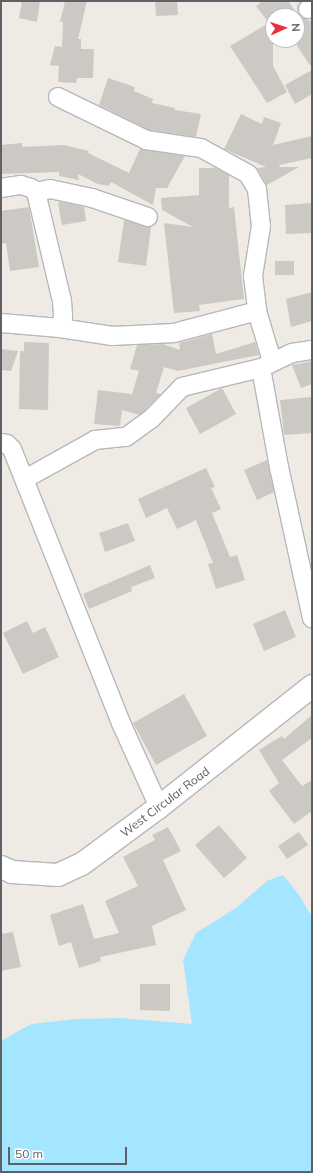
<!DOCTYPE html>
<style>
body{margin:0}
#map{position:relative;width:313px;height:1173px;overflow:hidden;background:#efebe4;font-family:Mulish,sans-serif}
div>[style]{position:absolute}
.water>*{inset:0;background:#a4e5ff}
.building>*{inset:0;background:#ccc8c3}
.roads{filter:drop-shadow(1px 0 #b5b8bb) drop-shadow(-1px 0 #b5b8bb) drop-shadow(0 1px #b5b8bb) drop-shadow(0 -1px #b5b8bb)}
.street>*{height:18px;margin:-9px;padding:0 9px;transform-origin:9px;border-radius:9px;background:#fff}
.secondary>*{height:22px;margin:-11px;padding:0 11px;transform-origin:11px;border-radius:11px;background:#fff}
span{translate:-50% -50%;white-space:nowrap;text-align:center;line-height:1.15;-webkit-text-stroke:3px #fff;paint-order:stroke}
.street-label{font-size:12px;color:#5c6265}
.frame{position:absolute;inset:0;border:2px solid #5c6265;pointer-events:none}
.north{position:absolute;left:265px;top:8px;width:40px;height:40px;box-sizing:border-box;background:#fff;border:1px solid #bec0c1;border-radius:50%;rotate:87deg;font-size:11px;font-weight:700;line-height:16px;text-align:center;color:#5c6265}
.north::after{content:'';display:block;margin:auto;width:14px;height:18px;background:#ec2d3b;clip-path:polygon(50% 0,100% 100%,50% 72%,0 100%)}
.scale{position:absolute;left:8px;top:1147px;width:119px;height:18px;box-sizing:border-box;border:2px solid #5c6265;border-top:0;padding-left:5px;font-size:12px;line-height:14px;white-space:nowrap;color:#5c6265;-webkit-text-stroke:3px #fff;paint-order:stroke}
</style>
<div id="map">
<div class="water">
<i style="clip-path:polygon(283px 875px,299px 895px,312px 917px,312px 1172px,1px 1172px,1px 1041px,31px 1024px,75px 1019px,120px 1018px,192px 1024px,183px 960px,196px 933px,236px 908px,267px 881px)"></i>
</div>
<div class="building">
<i style="clip-path:polygon(22px 1px,40px 1px,37px 22px,19px 18px)"></i>
<i style="clip-path:polygon(65px 1px,87px 1px,78px 39px,81px 39px,81px 49px,94px 49px,93px 78px,77px 78px,76px 83px,58px 82px,59px 66px,50px 65px,55px 46px,62px 47px,63px 22px,60px 22px)"></i>
<i style="clip-path:polygon(155px 1px,177px 1px,178px 15px,156px 16px)"></i>
<i style="clip-path:polygon(263px 1px,288px 1px,297px 13px,297px 1px,299px 15px,312px 22px,312px 68px,297px 46px,297px 16px,276px 16px,273px 11px,273px 66px,287px 92px,267px 103px,230px 46px,269px 23px,256px 6px)"></i>
<i style="clip-path:polygon(312px 70px,312px 94px,295px 104px,285px 85px)"></i>
<i style="clip-path:polygon(108px 78px,135px 87px,134px 91px,153px 99px,152px 103px,175px 108px,175px 110px,201px 114px,196px 137px,149px 130px,99px 105px)"></i>
<i style="clip-path:polygon(241px 114px,262px 124px,264px 117px,281px 123px,273px 145px,312px 136px,312px 158px,279px 165px,280px 167px,299px 167px,267px 185px,257px 168px,266px 167px,224px 149px)"></i>
<i style="clip-path:polygon(22px 143px,22px 147px,64px 145px,89px 151px,88px 153px,129px 173px,140px 149px,185px 156px,167px 188px,156px 188px,153px 205px,111px 182px,109px 186px,98px 184px,78px 174px,79px 180px,59px 176px,59px 172px,1px 174px,1px 145px)"></i>
<i style="clip-path:polygon(199px 168px,215px 168px,229px 175px,229px 208px,234px 207px,244px 299px,199px 305px,200px 311px,174px 313px,164px 223px,193px 227px,162px 210px,161px 198px,199px 195px)"></i>
<i style="clip-path:polygon(62px 202px,84px 207px,86px 221px,62px 225px,58px 203px)"></i>
<i style="clip-path:polygon(311px 203px,312px 233px,286px 234px,285px 205px)"></i>
<i style="clip-path:polygon(29px 207px,39px 267px,10px 271px,6px 243px,1px 244px,1px 211px)"></i>
<i style="clip-path:polygon(124px 220px,151px 227px,146px 266px,118px 262px)"></i>
<i style="clip-path:polygon(275px 261px,294px 261px,294px 275px,275px 275px)"></i>
<i style="clip-path:polygon(312px 292px,312px 321px,291px 327px,286px 299px)"></i>
<i style="clip-path:polygon(212px 334px,216px 354px,255px 342px,259px 355px,178px 371px,164px 367px,156px 393px,161px 394px,144px 411px,139px 415px,122px 410px,120px 426px,94px 424px,98px 390px,132px 394px,139px 371px,130px 369px,137px 345px,163px 344px,180px 350px,179px 343px)"></i>
<i style="clip-path:polygon(24px 342px,49px 343px,48px 410px,19px 409px,20px 351px,24px 351px)"></i>
<i style="clip-path:polygon(1px 349px,18px 351px,11px 371px,1px 370px)"></i>
<i style="clip-path:polygon(312px 361px,312px 384px,301px 388px,292px 365px)"></i>
<i style="clip-path:polygon(222px 388px,236px 414px,200px 434px,186px 408px)"></i>
<i style="clip-path:polygon(311px 397px,312px 433px,284px 435px,280px 400px)"></i>
<i style="clip-path:polygon(267px 460px,274px 492px,257px 500px,244px 470px)"></i>
<i style="clip-path:polygon(206px 468px,215px 487px,211px 488px,221px 509px,212px 513px,230px 557px,237px 555px,245px 580px,216px 589px,208px 564px,213px 563px,196px 520px,177px 529px,167px 508px,146px 518px,138px 499px)"></i>
<i style="clip-path:polygon(128px 523px,135px 541px,105px 552px,99px 533px)"></i>
<i style="clip-path:polygon(150px 565px,155px 578px,131px 587px,132px 591px,89px 609px,83px 594px)"></i>
<i style="clip-path:polygon(285px 610px,296px 637px,264px 651px,253px 624px)"></i>
<i style="clip-path:polygon(27px 621px,33px 633px,45px 627px,59px 657px,23px 674px,3px 633px)"></i>
<i style="clip-path:polygon(184px 694px,207px 736px,156px 765px,133px 723px)"></i>
<i style="clip-path:polygon(312px 715px,312px 738px,282px 760px,302px 786px,312px 780px,312px 811px,294px 824px,269px 791px,279px 783px,259px 750px,282px 736px,284px 739px)"></i>
<i style="clip-path:polygon(219px 825px,247px 858px,224px 878px,195px 845px)"></i>
<i style="clip-path:polygon(168px 827px,181px 851px,163px 860px,186px 910px,152px 926px,156px 945px,100px 957px,101px 961px,79px 968px,71px 942px,59px 946px,50px 915px,83px 904px,94px 939px,119px 933px,105px 901px,138px 886px,123px 857px,155px 840px,152px 835px)"></i>
<i style="clip-path:polygon(299px 832px,308px 845px,287px 859px,278px 846px)"></i>
<i style="clip-path:polygon(13px 932px,21px 967px,1px 971px,1px 934px)"></i>
<i style="clip-path:polygon(140px 984px,170px 984px,170px 1011px,140px 1010px)"></i>
</div>
<div class="roads">
<div class="street">
<i style="left:308px;top:9px;width:5px;rotate:-37deg"></i>
<i style="left:58px;top:97px;width:98px;rotate:26deg"></i>
<i style="left:146px;top:140px;width:56px;rotate:8.3deg"></i>
<i style="left:201px;top:148px;width:54px;rotate:29deg"></i>
<i style="left:248px;top:174px;width:17px;rotate:59deg"></i>
<i style="left:257px;top:189px;width:37px;rotate:84deg"></i>
<i style="left:261px;top:226px;width:51px;rotate:99.1deg"></i>
<i style="left:253px;top:276px;width:35px;rotate:83deg"></i>
<i style="left:257px;top:311px;width:52px;rotate:73.3deg"></i>
<i style="left:1px;top:188px;width:20px;rotate:-9deg"></i>
<i style="left:21px;top:185px;width:10px;rotate:17deg"></i>
<i style="left:31px;top:188px;width:6px;rotate:39deg"></i>
<i style="left:36px;top:192px;width:112px;rotate:76.6deg"></i>
<i style="left:62px;top:301px;width:16px;rotate:86deg"></i>
<i style="left:63px;top:317px;width:11px;rotate:105deg"></i>
<i style="left:36px;top:192px;width:14px;rotate:-12deg"></i>
<i style="left:50px;top:189px;width:43px;rotate:12.1deg"></i>
<i style="left:92px;top:198px;width:59px;rotate:18.7deg"></i>
<i style="left:1px;top:323px;width:59px;rotate:4.8deg"></i>
<i style="left:60px;top:328px;width:53px;rotate:8.7deg"></i>
<i style="left:112px;top:336px;width:62px;rotate:-2.8deg"></i>
<i style="left:174px;top:333px;width:86px;rotate:-14.8deg"></i>
<i style="left:261px;top:368px;width:101px;rotate:79.7deg"></i>
<i style="left:279px;top:467px;width:155px;rotate:77.7deg"></i>
<i style="left:1px;top:443px;width:6px;rotate:9deg"></i>
<i style="left:7px;top:444px;width:7px;rotate:45deg"></i>
<i style="left:12px;top:449px;width:295px;rotate:68.3deg"></i>
<i style="left:121px;top:723px;width:92px;rotate:65.7deg"></i>
<i style="left:25px;top:479px;width:80px;rotate:-29.1deg"></i>
<i style="left:95px;top:440px;width:31px;rotate:-6deg"></i>
<i style="left:126px;top:437px;width:31px;rotate:-36deg"></i>
<i style="left:151px;top:419px;width:45px;rotate:-45.9deg"></i>
<i style="left:182px;top:387px;width:81px;rotate:-13.5deg"></i>
<i style="left:261px;top:368px;width:34px;rotate:-26deg"></i>
<i style="left:292px;top:353px;width:20px;rotate:-9deg"></i>
</div>
<div class="secondary">
<i style="left:1px;top:867px;width:12px;rotate:24deg"></i>
<i style="left:12px;top:872px;width:46px;rotate:3.7deg"></i>
<i style="left:58px;top:875px;width:26px;rotate:-25deg"></i>
<i style="left:82px;top:864px;width:96px;rotate:-36.5deg"></i>
<i style="left:159px;top:807px;width:195px;rotate:-38.3deg"></i>
</div>
</div>
<div class="street-label">
<span style="left:165px;top:802px;rotate:-37deg">West Circular Road</span>
</div>
<div class="frame"></div>
<div class="north">N</div>
<div class="scale">50 m</div>
</div>
